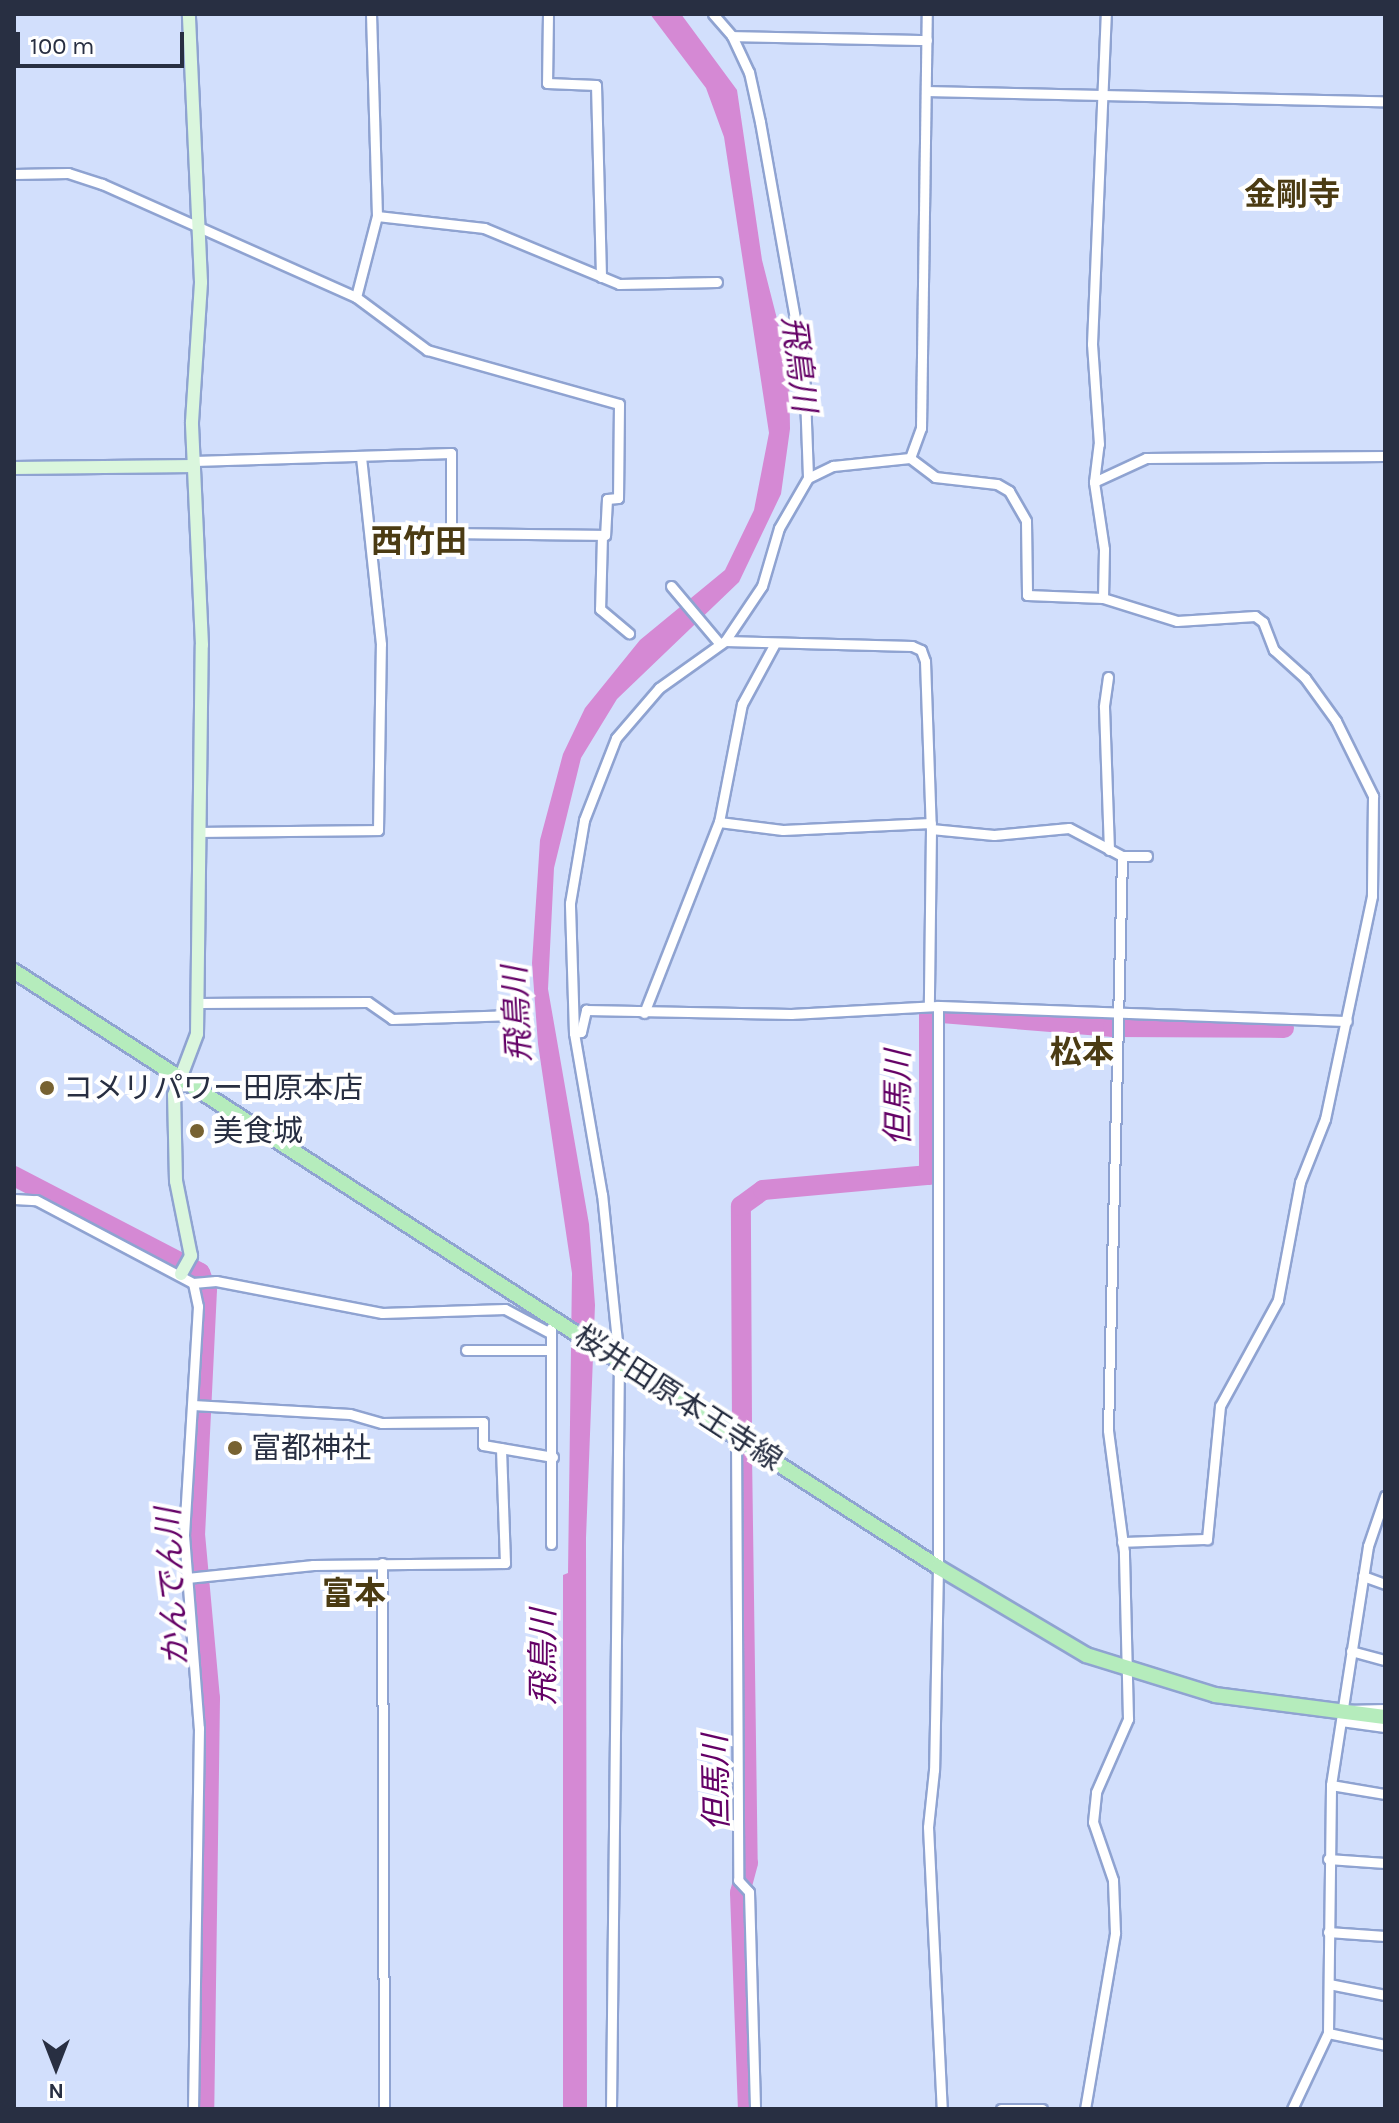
<!DOCTYPE html>
<meta charset="utf-8">
<style>
body{margin:0}
#map{position:relative;width:1399px;height:2123px;overflow:hidden;background:#d2dffc;font-family:Karla,"Noto Sans JP",sans-serif}
div>[style]{position:absolute}
.water>*{inset:0;background:#d589d4}
.river>*{height:20px;margin:-10px;padding:0 10px;transform-origin:10px;border-radius:10px;background:#d589d4}
.roads{filter:drop-shadow(2px 0 #8fa3d1) drop-shadow(-2px 0 #8fa3d1) drop-shadow(0 2px #8fa3d1) drop-shadow(0 -2px #8fa3d1)}
.street>*{height:9px;margin:-4.5px;padding:0 4.5px;transform-origin:4.5px;border-radius:4.5px;background:#fff}
.secondary>*{height:12px;margin:-6px;padding:0 6px;transform-origin:6px;border-radius:6px;background:#daf6dd}
.primary>*{height:14px;margin:-7px;padding:0 7px;transform-origin:7px;border-radius:7px;background:#b5ecbc}
.dots>*{width:22px;height:22px;translate:-50% -50%;box-sizing:border-box;border:4px solid #fff;border-radius:50%}
span{translate:-50% -50%;white-space:nowrap;text-align:center;line-height:1.15;-webkit-text-stroke:8px #fff;paint-order:stroke}
.poi-label{font-size:30px;color:#282f42}
.left{translate:0 -50%;text-align:left}
.street-label{font-size:30px;color:#282f42}
.neighbourhood-label{font-size:32px;color:#4b3b13;font-weight:700}
.water-label{font-size:32px;color:#640166;font-style:italic}
.frame{position:absolute;inset:0;border:16px solid #282f42;pointer-events:none}
.north{position:absolute;left:16px;top:2027px;width:80px;height:80px;-webkit-text-stroke:6px #fff;paint-order:stroke;rotate:180deg;font-size:22px;font-weight:700;line-height:32px;text-align:center;color:#282f42}
.north::after{content:'';display:block;margin:auto;width:28px;height:36px;background:#282f42;clip-path:polygon(50% 0,100% 100%,50% 72%,0 100%)}
.scale{position:absolute;left:16px;top:32px;width:168px;height:36px;box-sizing:border-box;border:4px solid #282f42;border-top:0;padding-left:10px;font-size:24px;line-height:28px;white-space:nowrap;color:#282f42;-webkit-text-stroke:6px #fff;paint-order:stroke}
</style>
<div id="map">
<div class="water">
<i style="clip-path:polygon(650px 14px,681px 14px,737px 90px,762px 260px,789px 366px,790px 429px,781px 494px,739px 582px,617px 699px,581px 758px,554px 868px,548px 989px,589px 1224px,595px 1305px,586px 1538px,587px 2109px,563px 2109px,563px 1575px,568px 1573px,572px 1273px,538px 1044px,532px 963px,540px 840px,563px 754px,585px 708px,640px 640px,725px 570px,754px 510px,769px 433px,724px 137px,706px 88px)"></i>
</div>
<div class="river">
<i style="left:14px;top:1176px;width:210px;rotate:27.5deg"></i>
<i style="left:200px;top:1273px;width:18px;rotate:68deg"></i>
<i style="left:207px;top:1290px;width:244px;rotate:92.8deg"></i>
<i style="left:195px;top:1534px;width:165px;rotate:84.8deg"></i>
<i style="left:210px;top:1698px;width:411px;rotate:90.8deg"></i>
<i style="left:742px;top:1424px;width:218px;rotate:-90.3deg"></i>
<i style="left:741px;top:1206px;width:27px;rotate:-36deg"></i>
<i style="left:763px;top:1190px;width:167px;rotate:-5.2deg"></i>
<i style="left:929px;top:1175px;width:163px;rotate:-90deg"></i>
<i style="left:929px;top:1012px;width:185px;rotate:4.7deg"></i>
<i style="left:1113px;top:1027px;width:171px;rotate:0.3deg"></i>
<i style="left:742px;top:1454px;width:409px;rotate:89.2deg"></i>
<i style="left:748px;top:1863px;width:31px;rotate:105deg"></i>
<i style="left:740px;top:1893px;width:216px;rotate:87.9deg"></i>
</div>
<div class="roads">
<div class="street">
<i style="left:548px;top:14px;width:69px;rotate:90.8deg"></i>
<i style="left:547px;top:83px;width:49px;rotate:2.3deg"></i>
<i style="left:596px;top:85px;width:192px;rotate:88.5deg"></i>
<i style="left:713px;top:14px;width:29px;rotate:49deg"></i>
<i style="left:732px;top:36px;width:40px;rotate:65deg"></i>
<i style="left:749px;top:72px;width:51px;rotate:77.6deg"></i>
<i style="left:760px;top:122px;width:250px;rotate:79.9deg"></i>
<i style="left:804px;top:368px;width:110px;rotate:87.9deg"></i>
<i style="left:732px;top:36px;width:195px;rotate:1.2deg"></i>
<i style="left:930px;top:91px;width:455px;rotate:1.3deg"></i>
<i style="left:14px;top:174px;width:54px;rotate:-1.1deg"></i>
<i style="left:68px;top:173px;width:36px;rotate:18deg"></i>
<i style="left:102px;top:184px;width:278px;rotate:24deg"></i>
<i style="left:356px;top:297px;width:89px;rotate:36.7deg"></i>
<i style="left:427px;top:350px;width:199px;rotate:15.7deg"></i>
<i style="left:619px;top:404px;width:94px;rotate:90.6deg"></i>
<i style="left:618px;top:498px;width:11px;rotate:175deg"></i>
<i style="left:607px;top:499px;width:36px;rotate:93deg"></i>
<i style="left:605px;top:535px;width:154px;rotate:-179.3deg"></i>
<i style="left:451px;top:533px;width:80px;rotate:-90deg"></i>
<i style="left:451px;top:453px;width:257px;rotate:178.2deg"></i>
<i style="left:377px;top:216px;width:108px;rotate:6.4deg"></i>
<i style="left:484px;top:228px;width:146px;rotate:22.5deg"></i>
<i style="left:619px;top:284px;width:98px;rotate:-1.2deg"></i>
<i style="left:356px;top:297px;width:84px;rotate:-75.5deg"></i>
<i style="left:377px;top:216px;width:202px;rotate:-91.7deg"></i>
<i style="left:910px;top:458px;width:31px;rotate:37deg"></i>
<i style="left:935px;top:477px;width:62px;rotate:6.4deg"></i>
<i style="left:997px;top:484px;width:14px;rotate:30deg"></i>
<i style="left:1009px;top:491px;width:34px;rotate:60deg"></i>
<i style="left:1026px;top:521px;width:74px;rotate:89.2deg"></i>
<i style="left:1027px;top:595px;width:76px;rotate:2.3deg"></i>
<i style="left:1103px;top:598px;width:77px;rotate:17.3deg"></i>
<i style="left:1177px;top:621px;width:78px;rotate:-3.7deg"></i>
<i style="left:1255px;top:616px;width:10px;rotate:37deg"></i>
<i style="left:1263px;top:622px;width:30px;rotate:69deg"></i>
<i style="left:1274px;top:650px;width:42px;rotate:42.1deg"></i>
<i style="left:1305px;top:678px;width:53px;rotate:54.2deg"></i>
<i style="left:1336px;top:721px;width:84px;rotate:63.7deg"></i>
<i style="left:1373px;top:796px;width:100px;rotate:90.6deg"></i>
<i style="left:1372px;top:896px;width:228px;rotate:101.9deg"></i>
<i style="left:1325px;top:1119px;width:68px;rotate:111.6deg"></i>
<i style="left:1300px;top:1182px;width:120px;rotate:100.6deg"></i>
<i style="left:1278px;top:1300px;width:121px;rotate:118.7deg"></i>
<i style="left:1220px;top:1406px;width:134px;rotate:95.6deg"></i>
<i style="left:1207px;top:1539px;width:85px;rotate:178deg"></i>
<i style="left:1094px;top:482px;width:57px;rotate:-24.8deg"></i>
<i style="left:1146px;top:458px;width:239px;rotate:-0.5deg"></i>
<i style="left:602px;top:535px;width:74px;rotate:91.5deg"></i>
<i style="left:600px;top:609px;width:38px;rotate:40deg"></i>
<i style="left:671px;top:586px;width:76px;rotate:49.8deg"></i>
<i style="left:1103px;top:598px;width:49px;rotate:-88.8deg"></i>
<i style="left:1104px;top:549px;width:68px;rotate:-98.5deg"></i>
<i style="left:1094px;top:482px;width:38px;rotate:-83deg"></i>
<i style="left:1099px;top:444px;width:100px;rotate:-94deg"></i>
<i style="left:1092px;top:344px;width:330px;rotate:-87.6deg"></i>
<i style="left:725px;top:641px;width:187px;rotate:1.5deg"></i>
<i style="left:912px;top:646px;width:10px;rotate:24deg"></i>
<i style="left:921px;top:650px;width:12px;rotate:70deg"></i>
<i style="left:925px;top:661px;width:168px;rotate:88deg"></i>
<i style="left:931px;top:829px;width:174px;rotate:90.7deg"></i>
<i style="left:1108px;top:677px;width:30px;rotate:98deg"></i>
<i style="left:1104px;top:707px;width:143px;rotate:88deg"></i>
<i style="left:719px;top:822px;width:64px;rotate:7.1deg"></i>
<i style="left:783px;top:830px;width:148px;rotate:-2.7deg"></i>
<i style="left:931px;top:829px;width:63px;rotate:5.4deg"></i>
<i style="left:994px;top:835px;width:75px;rotate:-5.3deg"></i>
<i style="left:1069px;top:828px;width:60px;rotate:27.8deg"></i>
<i style="left:1122px;top:856px;width:25px"></i>
<i style="left:200px;top:832px;width:178px;rotate:-0.6deg"></i>
<i style="left:378px;top:830px;width:186px;rotate:-89.1deg"></i>
<i style="left:381px;top:644px;width:188px;rotate:-96.1deg"></i>
<i style="left:198px;top:1003px;width:170px;rotate:-0.3deg"></i>
<i style="left:368px;top:1002px;width:29px;rotate:35deg"></i>
<i style="left:392px;top:1019px;width:123px;rotate:-1.9deg"></i>
<i style="left:938px;top:1006px;width:409px;rotate:2.1deg"></i>
<i style="left:644px;top:1013px;width:205px;rotate:-68.6deg"></i>
<i style="left:719px;top:822px;width:120px;rotate:-79deg"></i>
<i style="left:742px;top:704px;width:67px;rotate:-61.5deg"></i>
<i style="left:574px;top:1033px;width:7px;rotate:-8deg"></i>
<i style="left:581px;top:1032px;width:23px;rotate:-77deg"></i>
<i style="left:586px;top:1010px;width:205px;rotate:1.1deg"></i>
<i style="left:791px;top:1014px;width:147px;rotate:-3.1deg"></i>
<i style="left:938px;top:1006px;width:561px;rotate:90deg"></i>
<i style="left:938px;top:1567px;width:203px;rotate:91.1deg"></i>
<i style="left:934px;top:1770px;width:57px;rotate:96deg"></i>
<i style="left:928px;top:1827px;width:282px;rotate:87.2deg"></i>
<i style="left:14px;top:1199px;width:22px;rotate:3deg"></i>
<i style="left:36px;top:1200px;width:178px;rotate:27.9deg"></i>
<i style="left:193px;top:1283px;width:23px;rotate:-5deg"></i>
<i style="left:216px;top:1281px;width:169px;rotate:10.9deg"></i>
<i style="left:382px;top:1313px;width:123px;rotate:-1.9deg"></i>
<i style="left:505px;top:1309px;width:49px;rotate:28.1deg"></i>
<i style="left:193px;top:1283px;width:24px;rotate:78deg"></i>
<i style="left:198px;top:1306px;width:229px;rotate:93.5deg"></i>
<i style="left:184px;top:1535px;width:194px;rotate:85.6deg"></i>
<i style="left:199px;top:1728px;width:381px;rotate:90.9deg"></i>
<i style="left:466px;top:1350px;width:85px"></i>
<i style="left:193px;top:1405px;width:157px;rotate:3.3deg"></i>
<i style="left:350px;top:1414px;width:33px;rotate:16deg"></i>
<i style="left:382px;top:1423px;width:101px;rotate:-0.6deg"></i>
<i style="left:483px;top:1422px;width:23px;rotate:90deg"></i>
<i style="left:483px;top:1445px;width:71px;rotate:9.7deg"></i>
<i style="left:736px;top:1435px;width:445px;rotate:89.7deg"></i>
<i style="left:738px;top:1880px;width:16px;rotate:47deg"></i>
<i style="left:749px;top:1892px;width:217px;rotate:88.4deg"></i>
<i style="left:551px;top:1544px;width:216px;rotate:-90deg"></i>
<i style="left:382px;top:1563px;width:546px;rotate:89.79deg"></i>
<i style="left:1363px;top:1576px;width:23px;rotate:20deg"></i>
<i style="left:187px;top:1578px;width:127px;rotate:-5.9deg"></i>
<i style="left:313px;top:1565px;width:192px;rotate:-0.6deg"></i>
<i style="left:505px;top:1563px;width:115px;rotate:-92deg"></i>
<i style="left:1351px;top:1651px;width:35px;rotate:15deg"></i>
<i style="left:1345px;top:1710px;width:40px;rotate:-1.4deg"></i>
<i style="left:1341px;top:1721px;width:44px;rotate:7.8deg"></i>
<i style="left:1331px;top:1785px;width:55px;rotate:9.5deg"></i>
<i style="left:1328px;top:1859px;width:57px;rotate:4deg"></i>
<i style="left:1328px;top:1932px;width:57px;rotate:4deg"></i>
<i style="left:1329px;top:1984px;width:57px;rotate:11.1deg"></i>
<i style="left:1328px;top:2033px;width:58px;rotate:11.9deg"></i>
<i style="left:611px;top:2109px;width:748px;rotate:-89.39deg"></i>
<i style="left:619px;top:1361px;width:167px;rotate:-95.8deg"></i>
<i style="left:602px;top:1195px;width:164px;rotate:-99.8deg"></i>
<i style="left:574px;top:1033px;width:130px;rotate:-91.8deg"></i>
<i style="left:570px;top:903px;width:84px;rotate:-80.4deg"></i>
<i style="left:584px;top:820px;width:88px;rotate:-68.7deg"></i>
<i style="left:616px;top:738px;width:66px;rotate:-49.3deg"></i>
<i style="left:659px;top:688px;width:81px;rotate:-35.5deg"></i>
<i style="left:725px;top:641px;width:66px;rotate:-56.1deg"></i>
<i style="left:762px;top:586px;width:60px;rotate:-73.7deg"></i>
<i style="left:779px;top:528px;width:58px;rotate:-59.9deg"></i>
<i style="left:808px;top:478px;width:28px;rotate:-26deg"></i>
<i style="left:833px;top:466px;width:77px;rotate:-5.9deg"></i>
<i style="left:910px;top:458px;width:32px;rotate:-70deg"></i>
<i style="left:921px;top:428px;width:414px;rotate:-89.2deg"></i>
<i style="left:1001px;top:2109px;width:41px"></i>
<i style="left:1085px;top:2109px;width:179px;rotate:-80.3deg"></i>
<i style="left:1115px;top:1933px;width:53px;rotate:-92.2deg"></i>
<i style="left:1113px;top:1880px;width:61px;rotate:-109deg"></i>
<i style="left:1093px;top:1822px;width:30px;rotate:-84deg"></i>
<i style="left:1096px;top:1792px;width:80px;rotate:-66.3deg"></i>
<i style="left:1128px;top:1719px;width:167px;rotate:-91.4deg"></i>
<i style="left:1124px;top:1552px;width:123px;rotate:-97.5deg"></i>
<i style="left:1108px;top:1430px;width:574px;rotate:-88.6deg"></i>
<i style="left:1292px;top:2109px;width:84px;rotate:-64.7deg"></i>
<i style="left:1328px;top:2033px;width:248px;rotate:-89.3deg"></i>
<i style="left:1331px;top:1785px;width:242px;rotate:-81.2deg"></i>
<i style="left:1368px;top:1546px;width:53px;rotate:-71.2deg"></i>
</div>
<div class="secondary">
<i style="left:14px;top:468px;width:180px;rotate:-0.6deg"></i>
<i style="left:181px;top:1274px;width:21px;rotate:-61deg"></i>
<i style="left:191px;top:1256px;width:76px;rotate:-101.3deg"></i>
<i style="left:176px;top:1181px;width:86px;rotate:-91.3deg"></i>
<i style="left:174px;top:1095px;width:65px;rotate:-69.3deg"></i>
<i style="left:197px;top:1034px;width:389px;rotate:-89.3deg"></i>
<i style="left:202px;top:645px;width:223px;rotate:-92.6deg"></i>
<i style="left:192px;top:422px;width:140px;rotate:-86.3deg"></i>
<i style="left:201px;top:282px;width:268px;rotate:-92.6deg"></i>
</div>
<div class="primary">
<i style="left:14px;top:971px;width:1100px;rotate:32.82deg"></i>
<i style="left:938px;top:1567px;width:172px;rotate:30.7deg"></i>
<i style="left:1086px;top:1655px;width:135px;rotate:17.2deg"></i>
<i style="left:1215px;top:1695px;width:171px;rotate:7.4deg"></i>
</div>
</div>
<div class="dots">
<i style="left:47px;top:1088px;background:#776232"></i>
<i style="left:197px;top:1131px;background:#776232"></i>
<i style="left:235px;top:1448px;background:#776232"></i>
</div>
<div class="poi-label">
<span class="left" style="left:63px;top:1088px">コメリパワー田原本店</span>
<span class="left" style="left:213px;top:1131px">美食城</span>
<span class="left" style="left:251px;top:1448px">富都神社</span>
</div>
<div class="street-label">
<span style="left:678px;top:1398px;rotate:33deg">桜井田原本王寺線</span>
</div>
<div class="neighbourhood-label">
<span style="left:1292px;top:195px">金剛寺</span>
<span style="left:419px;top:542px">西竹田</span>
<span style="left:1082px;top:1053px">松本</span>
<span style="left:354px;top:1594px">富本</span>
</div>
<div class="water-label">
<span style="left:798px;top:364px;rotate:83deg">飛鳥川</span>
<span style="left:518px;top:1014px;rotate:-93deg">飛鳥川</span>
<span style="left:899px;top:1098px;rotate:-90deg">但馬川</span>
<span style="left:173px;top:1587px;rotate:-93deg">かんでん川</span>
<span style="left:544px;top:1657px;rotate:-90deg">飛鳥川</span>
<span style="left:717px;top:1783px;rotate:-91deg">但馬川</span>
</div>
<div class="frame"></div>
<div class="north">N</div>
<div class="scale">100 m</div>
</div>
